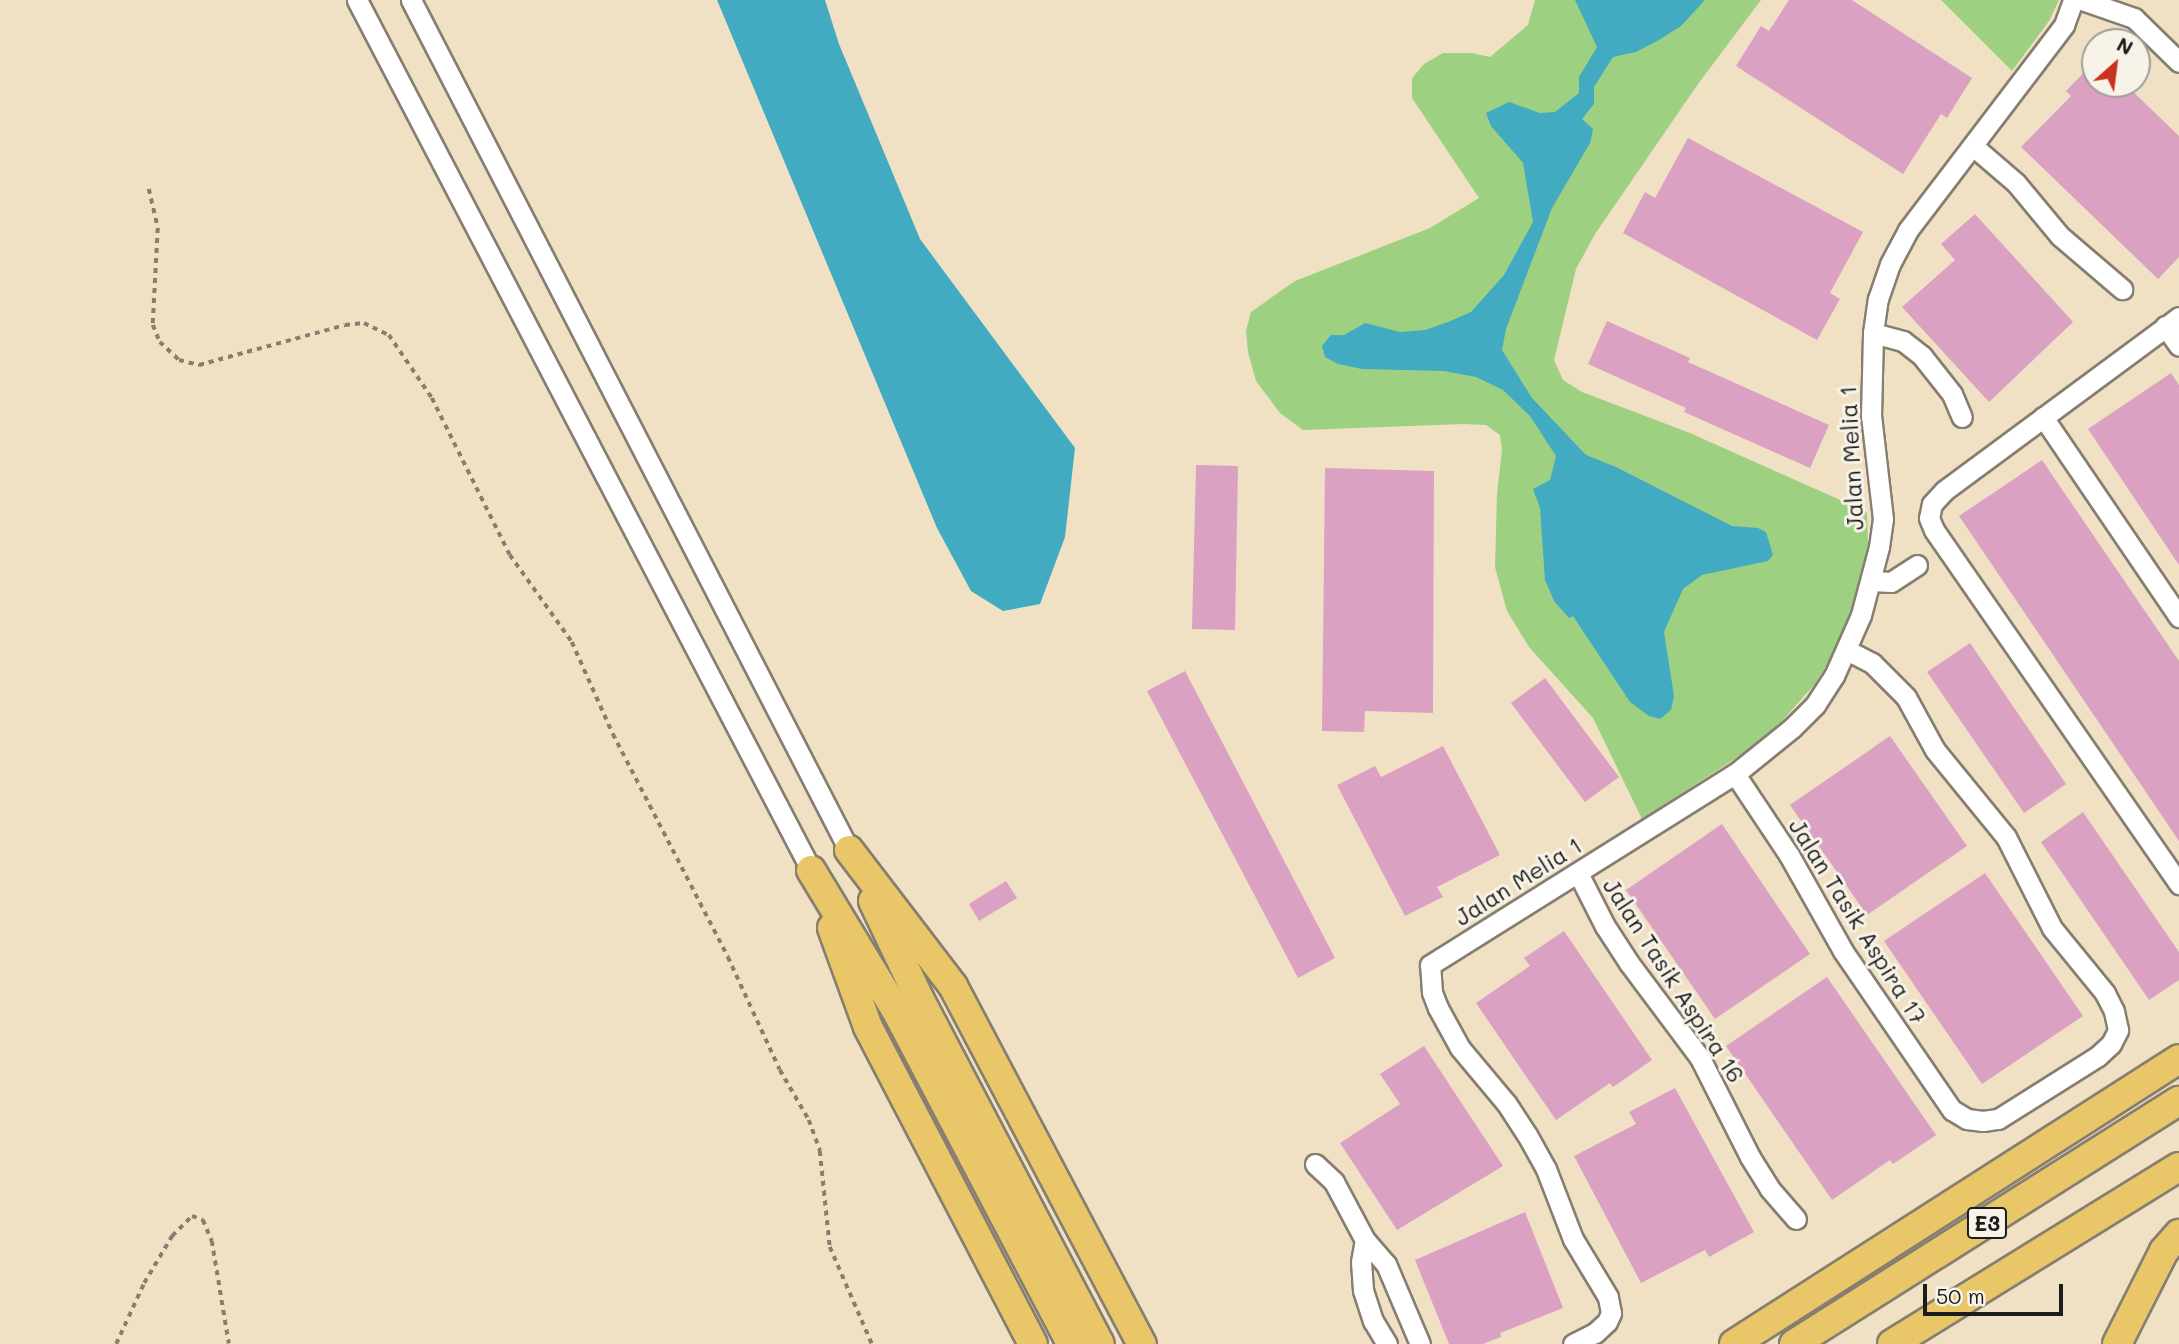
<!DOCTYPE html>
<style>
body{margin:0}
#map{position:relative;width:2179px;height:1344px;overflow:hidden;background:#f0e1c4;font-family:Mali,sans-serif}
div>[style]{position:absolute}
.green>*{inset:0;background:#9dd080}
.water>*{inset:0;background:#42abc1}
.building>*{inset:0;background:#dba1c3}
.path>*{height:3.5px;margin-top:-1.75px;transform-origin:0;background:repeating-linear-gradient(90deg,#867e70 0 5px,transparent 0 10px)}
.roads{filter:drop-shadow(2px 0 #867e70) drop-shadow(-2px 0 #867e70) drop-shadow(0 2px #867e70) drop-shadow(0 -2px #867e70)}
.minor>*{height:19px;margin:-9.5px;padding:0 9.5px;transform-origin:9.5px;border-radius:9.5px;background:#fff}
.highway>*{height:28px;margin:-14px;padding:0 14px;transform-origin:14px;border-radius:14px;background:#e9c769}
span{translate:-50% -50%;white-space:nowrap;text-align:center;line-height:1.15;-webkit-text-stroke:6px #f7f3e8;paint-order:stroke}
.shield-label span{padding:2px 5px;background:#f7f3e8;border:2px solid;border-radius:5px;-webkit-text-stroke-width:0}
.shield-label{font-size:21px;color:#1c1c1c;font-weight:700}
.street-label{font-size:23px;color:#1c1c1c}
.north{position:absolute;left:2081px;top:28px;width:70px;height:70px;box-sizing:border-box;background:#f7f3e8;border:2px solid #9f9d96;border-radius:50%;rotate:28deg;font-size:19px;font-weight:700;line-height:28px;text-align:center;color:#1c1c1c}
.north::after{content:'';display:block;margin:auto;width:24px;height:32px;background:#c8321e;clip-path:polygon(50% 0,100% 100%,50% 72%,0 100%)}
.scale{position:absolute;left:1923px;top:1284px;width:140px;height:32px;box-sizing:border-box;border:4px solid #1c1c1c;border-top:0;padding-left:9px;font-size:21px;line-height:24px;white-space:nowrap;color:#1c1c1c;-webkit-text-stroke:5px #f7f3e8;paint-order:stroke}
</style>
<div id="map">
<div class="green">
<i style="clip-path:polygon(1535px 0,1761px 0,1698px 84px,1595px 234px,1576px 269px,1554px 360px,1563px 380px,1582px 392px,1690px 433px,1867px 512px,1868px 545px,1854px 601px,1836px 650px,1814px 685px,1767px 738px,1642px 819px,1593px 718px,1529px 647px,1507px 611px,1495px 567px,1497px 494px,1502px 450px,1500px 435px,1486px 425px,1464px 424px,1303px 430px,1280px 413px,1256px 381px,1248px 352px,1246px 331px,1251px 312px,1295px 281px,1430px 228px,1479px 198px,1412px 98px,1412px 78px,1424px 64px,1443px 53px,1472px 53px,1490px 57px,1528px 25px)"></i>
<i style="clip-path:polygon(1941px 0,2059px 0,2049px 21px,2012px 71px)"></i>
</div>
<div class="water">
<i style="clip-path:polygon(717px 0,825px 0,839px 44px,920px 239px,1075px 448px,1065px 537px,1040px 604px,1003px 611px,971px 591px,937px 528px)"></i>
<i style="clip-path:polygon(1575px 0,1705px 0,1681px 26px,1659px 40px,1636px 52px,1613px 57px,1594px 87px,1594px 104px,1582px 119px,1593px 129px,1590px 143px,1552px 208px,1506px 329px,1502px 350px,1532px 398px,1586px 455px,1616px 467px,1732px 526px,1758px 528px,1766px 532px,1773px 555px,1768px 561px,1702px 575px,1683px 589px,1664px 632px,1674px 696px,1671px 710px,1660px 719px,1649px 716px,1630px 702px,1573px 616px,1569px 618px,1554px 601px,1545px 580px,1540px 508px,1533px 489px,1550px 480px,1556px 456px,1530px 416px,1503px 390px,1476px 377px,1444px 371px,1362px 369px,1338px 364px,1325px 357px,1322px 346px,1331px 335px,1344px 335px,1365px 323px,1400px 332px,1425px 330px,1448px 322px,1471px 312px,1504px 275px,1533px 222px,1523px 163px,1491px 126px,1486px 113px,1509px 102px,1540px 113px,1555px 112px,1579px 93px,1579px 77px,1597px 47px)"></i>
</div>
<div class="building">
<i style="clip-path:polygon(1789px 0,1852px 0,1972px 78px,1947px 118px,1941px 114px,1903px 174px,1736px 66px,1761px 26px,1769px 31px)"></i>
<i style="clip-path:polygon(2095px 61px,2095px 84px,2125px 84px,2179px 136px,2179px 257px,2158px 279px,2021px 147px,2071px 96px,2066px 91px)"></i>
<i style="clip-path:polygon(1688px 138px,1863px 232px,1830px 293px,1840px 299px,1817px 340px,1623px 233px,1645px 192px,1655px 198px)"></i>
<i style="clip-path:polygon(1975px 214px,2073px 322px,1989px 402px,1902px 307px,1955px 260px,1941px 244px)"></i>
<i style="clip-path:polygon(1607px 321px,1690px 358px,1688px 362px,1829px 425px,1810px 468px,1684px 412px,1686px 408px,1588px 364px)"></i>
<i style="clip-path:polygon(2171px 373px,2179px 385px,2179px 565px,2088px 429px)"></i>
<i style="clip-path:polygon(2042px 460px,2179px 661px,2179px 841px,1959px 516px)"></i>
<i style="clip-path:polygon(1196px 465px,1238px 466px,1235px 630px,1192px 629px)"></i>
<i style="clip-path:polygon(1325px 468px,1434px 471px,1433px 713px,1365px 711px,1364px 732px,1322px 731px)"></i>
<i style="clip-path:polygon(1970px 643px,2066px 784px,2024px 813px,1927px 672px)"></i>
<i style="clip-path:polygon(1185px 671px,1335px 958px,1298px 978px,1147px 691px)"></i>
<i style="clip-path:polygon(1545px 678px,1619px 777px,1585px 802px,1511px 703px)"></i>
<i style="clip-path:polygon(1890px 736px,1967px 846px,1867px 915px,1790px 805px)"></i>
<i style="clip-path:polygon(1443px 746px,1500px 855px,1437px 887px,1443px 897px,1405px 916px,1337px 785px,1375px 766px,1381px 777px)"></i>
<i style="clip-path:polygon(2083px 812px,2179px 952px,2179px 980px,2149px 1000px,2041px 842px)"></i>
<i style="clip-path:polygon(1722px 824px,1810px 954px,1715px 1019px,1626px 890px)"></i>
<i style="clip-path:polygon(1985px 873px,2083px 1016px,1982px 1084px,1884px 941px)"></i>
<i style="clip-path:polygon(1006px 881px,1017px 898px,979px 921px,969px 904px)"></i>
<i style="clip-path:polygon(1564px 931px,1652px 1060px,1613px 1087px,1610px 1083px,1556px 1120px,1476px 1003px,1530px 966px,1524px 958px)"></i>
<i style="clip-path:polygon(1827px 977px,1936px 1135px,1893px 1164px,1890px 1160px,1832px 1200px,1726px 1046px)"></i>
<i style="clip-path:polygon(1424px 1046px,1503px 1166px,1397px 1230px,1340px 1143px,1400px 1104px,1380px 1074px)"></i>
<i style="clip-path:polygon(1675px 1088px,1754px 1232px,1709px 1257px,1705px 1250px,1641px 1283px,1574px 1156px,1636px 1124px,1629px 1112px)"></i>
<i style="clip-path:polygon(1525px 1212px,1563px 1308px,1500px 1333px,1501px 1337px,1483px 1344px,1449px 1344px,1415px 1260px)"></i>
</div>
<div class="path">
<i style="left:149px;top:189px;width:40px;rotate:77deg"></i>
<i style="left:158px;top:228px;width:97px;rotate:93deg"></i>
<i style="left:153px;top:325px;width:18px;rotate:68deg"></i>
<i style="left:160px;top:342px;width:26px;rotate:43deg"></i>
<i style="left:179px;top:360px;width:21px;rotate:14deg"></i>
<i style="left:199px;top:365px;width:151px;rotate:-15.3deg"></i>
<i style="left:345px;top:325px;width:19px;rotate:-6deg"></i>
<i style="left:364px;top:323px;width:28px;rotate:26deg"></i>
<i style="left:389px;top:335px;width:76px;rotate:55.7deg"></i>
<i style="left:432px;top:398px;width:175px;rotate:63.6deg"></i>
<i style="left:510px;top:555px;width:107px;rotate:54.5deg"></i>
<i style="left:572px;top:642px;width:101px;rotate:66deg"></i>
<i style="left:613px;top:734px;width:251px;rotate:62.7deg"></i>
<i style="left:728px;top:957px;width:124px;rotate:65.3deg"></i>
<i style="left:780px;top:1070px;width:58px;rotate:59.9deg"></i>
<i style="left:809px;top:1120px;width:33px;rotate:70deg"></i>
<i style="left:820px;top:1151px;width:97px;rotate:84.1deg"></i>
<i style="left:830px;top:1247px;width:106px;rotate:66.6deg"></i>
<i style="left:116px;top:1344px;width:67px;rotate:-65.3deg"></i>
<i style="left:144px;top:1283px;width:55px;rotate:-59.2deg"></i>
<i style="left:172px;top:1236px;width:28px;rotate:-45deg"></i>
<i style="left:192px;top:1216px;width:12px;rotate:20deg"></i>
<i style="left:203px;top:1220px;width:23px;rotate:67deg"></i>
<i style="left:212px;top:1241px;width:104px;rotate:80.6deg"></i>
</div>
<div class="roads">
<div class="minor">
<i style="left:357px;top:0;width:981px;rotate:62.44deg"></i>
<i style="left:411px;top:0;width:956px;rotate:62.74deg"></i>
<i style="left:2082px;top:0;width:55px;rotate:19.1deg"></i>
<i style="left:2134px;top:18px;width:63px;rotate:44.4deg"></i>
<i style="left:1973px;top:146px;width:57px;rotate:40.7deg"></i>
<i style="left:2016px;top:183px;width:69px;rotate:50.3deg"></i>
<i style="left:2060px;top:236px;width:82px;rotate:40.5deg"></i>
<i style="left:2179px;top:317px;width:292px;rotate:143.5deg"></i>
<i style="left:1944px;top:491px;width:18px;rotate:133deg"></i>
<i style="left:1932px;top:504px;width:14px;rotate:102deg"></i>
<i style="left:1929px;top:518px;width:13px;rotate:67deg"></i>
<i style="left:1934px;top:530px;width:431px;rotate:55.3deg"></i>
<i style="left:2165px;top:326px;width:24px;rotate:55deg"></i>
<i style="left:1873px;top:333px;width:31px;rotate:15deg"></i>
<i style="left:1903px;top:341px;width:24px;rotate:38deg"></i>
<i style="left:1922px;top:356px;width:48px;rotate:51.7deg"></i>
<i style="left:1952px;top:394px;width:25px;rotate:67deg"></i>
<i style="left:2043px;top:417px;width:242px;rotate:55.8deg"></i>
<i style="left:1871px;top:581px;width:20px;rotate:3deg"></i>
<i style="left:1891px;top:582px;width:31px;rotate:-33deg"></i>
<i style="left:1735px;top:774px;width:97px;rotate:56.3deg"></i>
<i style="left:1789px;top:855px;width:110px;rotate:60.6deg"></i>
<i style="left:1843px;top:951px;width:193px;rotate:55.6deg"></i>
<i style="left:1952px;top:1110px;width:17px;rotate:31deg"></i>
<i style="left:1967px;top:1119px;width:16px;rotate:7deg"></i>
<i style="left:1983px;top:1121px;width:15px;rotate:-8deg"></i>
<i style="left:1998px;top:1119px;width:118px;rotate:-32.2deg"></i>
<i style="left:2098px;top:1056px;width:18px;rotate:-43deg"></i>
<i style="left:2111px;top:1044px;width:16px;rotate:-63deg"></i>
<i style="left:2118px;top:1030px;width:19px;rotate:-102deg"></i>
<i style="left:2114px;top:1011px;width:20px;rotate:-117deg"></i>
<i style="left:2105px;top:993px;width:84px;rotate:-129.2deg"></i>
<i style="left:2052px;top:928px;width:102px;rotate:-116.8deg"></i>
<i style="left:2006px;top:837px;width:112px;rotate:-129.2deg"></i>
<i style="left:1935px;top:750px;width:60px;rotate:-118.7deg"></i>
<i style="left:1906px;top:697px;width:48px;rotate:-135deg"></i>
<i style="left:1872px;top:663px;width:28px;rotate:-153deg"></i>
<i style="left:1578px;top:873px;width:59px;rotate:63deg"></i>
<i style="left:1605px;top:926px;width:44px;rotate:57deg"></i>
<i style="left:1629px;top:963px;width:119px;rotate:53.2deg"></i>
<i style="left:1700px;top:1058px;width:111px;rotate:63.2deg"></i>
<i style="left:1750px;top:1157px;width:36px;rotate:58deg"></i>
<i style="left:1769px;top:1188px;width:41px;rotate:48.9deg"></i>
<i style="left:1315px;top:1164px;width:26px;rotate:43deg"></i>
<i style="left:1334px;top:1182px;width:66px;rotate:61.9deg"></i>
<i style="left:1387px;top:1344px;width:27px;rotate:-121deg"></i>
<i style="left:1373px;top:1321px;width:33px;rotate:-108deg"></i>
<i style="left:1363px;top:1290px;width:28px;rotate:-94deg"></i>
<i style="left:1361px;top:1262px;width:22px;rotate:-80deg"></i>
<i style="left:1365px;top:1240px;width:32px;rotate:49deg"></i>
<i style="left:1386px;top:1264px;width:87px;rotate:67deg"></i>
<i style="left:1573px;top:1344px;width:25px;rotate:-27deg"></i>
<i style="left:1595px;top:1333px;width:16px;rotate:-43deg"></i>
<i style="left:1607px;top:1322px;width:10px;rotate:-66deg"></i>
<i style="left:1611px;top:1313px;width:16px;rotate:-101deg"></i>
<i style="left:1608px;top:1297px;width:68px;rotate:-121.1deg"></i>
<i style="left:1573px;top:1239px;width:75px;rotate:-111.1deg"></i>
<i style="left:1546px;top:1169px;width:39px;rotate:-119deg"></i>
<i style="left:1527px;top:1135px;width:38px;rotate:-123deg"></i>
<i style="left:1506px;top:1103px;width:72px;rotate:-129.9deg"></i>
<i style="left:1460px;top:1048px;width:46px;rotate:-118.8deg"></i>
<i style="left:1438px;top:1008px;width:17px;rotate:-111deg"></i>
<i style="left:1432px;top:992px;width:27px;rotate:-94deg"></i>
<i style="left:1430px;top:965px;width:360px;rotate:-32.1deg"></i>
<i style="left:1735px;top:774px;width:73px;rotate:-38.9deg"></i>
<i style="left:1792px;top:728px;width:33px;rotate:-45deg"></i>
<i style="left:1815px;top:705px;width:35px;rotate:-57deg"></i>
<i style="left:1834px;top:676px;width:67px;rotate:-66.1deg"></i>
<i style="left:1861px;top:615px;width:70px;rotate:-75.2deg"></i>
<i style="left:1879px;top:547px;width:28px;rotate:-82deg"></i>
<i style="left:1883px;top:519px;width:104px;rotate:-96.6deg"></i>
<i style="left:1871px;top:416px;width:83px;rotate:-88.6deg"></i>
<i style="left:1873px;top:333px;width:34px;rotate:-82deg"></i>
<i style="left:1878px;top:299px;width:37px;rotate:-71deg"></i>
<i style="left:1890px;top:264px;width:38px;rotate:-62deg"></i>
<i style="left:1908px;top:230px;width:258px;rotate:-52.7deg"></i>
<i style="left:2064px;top:25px;width:27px;rotate:-70deg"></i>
</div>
<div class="highway">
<i style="left:849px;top:850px;width:171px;rotate:52.6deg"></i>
<i style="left:953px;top:986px;width:405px;rotate:62.2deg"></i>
<i style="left:811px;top:870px;width:166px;rotate:58.8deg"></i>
<i style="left:897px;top:1012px;width:375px;rotate:62.3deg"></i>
<i style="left:873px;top:901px;width:107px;rotate:64.6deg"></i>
<i style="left:919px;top:998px;width:390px;rotate:62.4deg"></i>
<i style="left:832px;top:928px;width:105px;rotate:70deg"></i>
<i style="left:868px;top:1027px;width:357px;rotate:62.5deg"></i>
<i style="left:1734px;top:1344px;width:528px;rotate:-32.64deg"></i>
<i style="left:1794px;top:1344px;width:455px;rotate:-32.3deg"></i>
<i style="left:1892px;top:1344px;width:337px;rotate:-31.7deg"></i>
<i style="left:2117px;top:1344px;width:104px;rotate:-63.2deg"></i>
<i style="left:2164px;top:1251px;width:23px;rotate:-49deg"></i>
</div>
</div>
<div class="shield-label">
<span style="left:1987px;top:1223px">E3</span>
</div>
<div class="street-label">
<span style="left:1851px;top:458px;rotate:-93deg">Jalan Melia 1</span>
<span style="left:1518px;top:881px;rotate:-32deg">Jalan Melia 1</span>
<span style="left:1858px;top:921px;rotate:58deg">Jalan Tasik Aspira 17</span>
<span style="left:1674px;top:980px;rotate:57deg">Jalan Tasik Aspira 16</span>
</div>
<div class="north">N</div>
<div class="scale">50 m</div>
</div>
